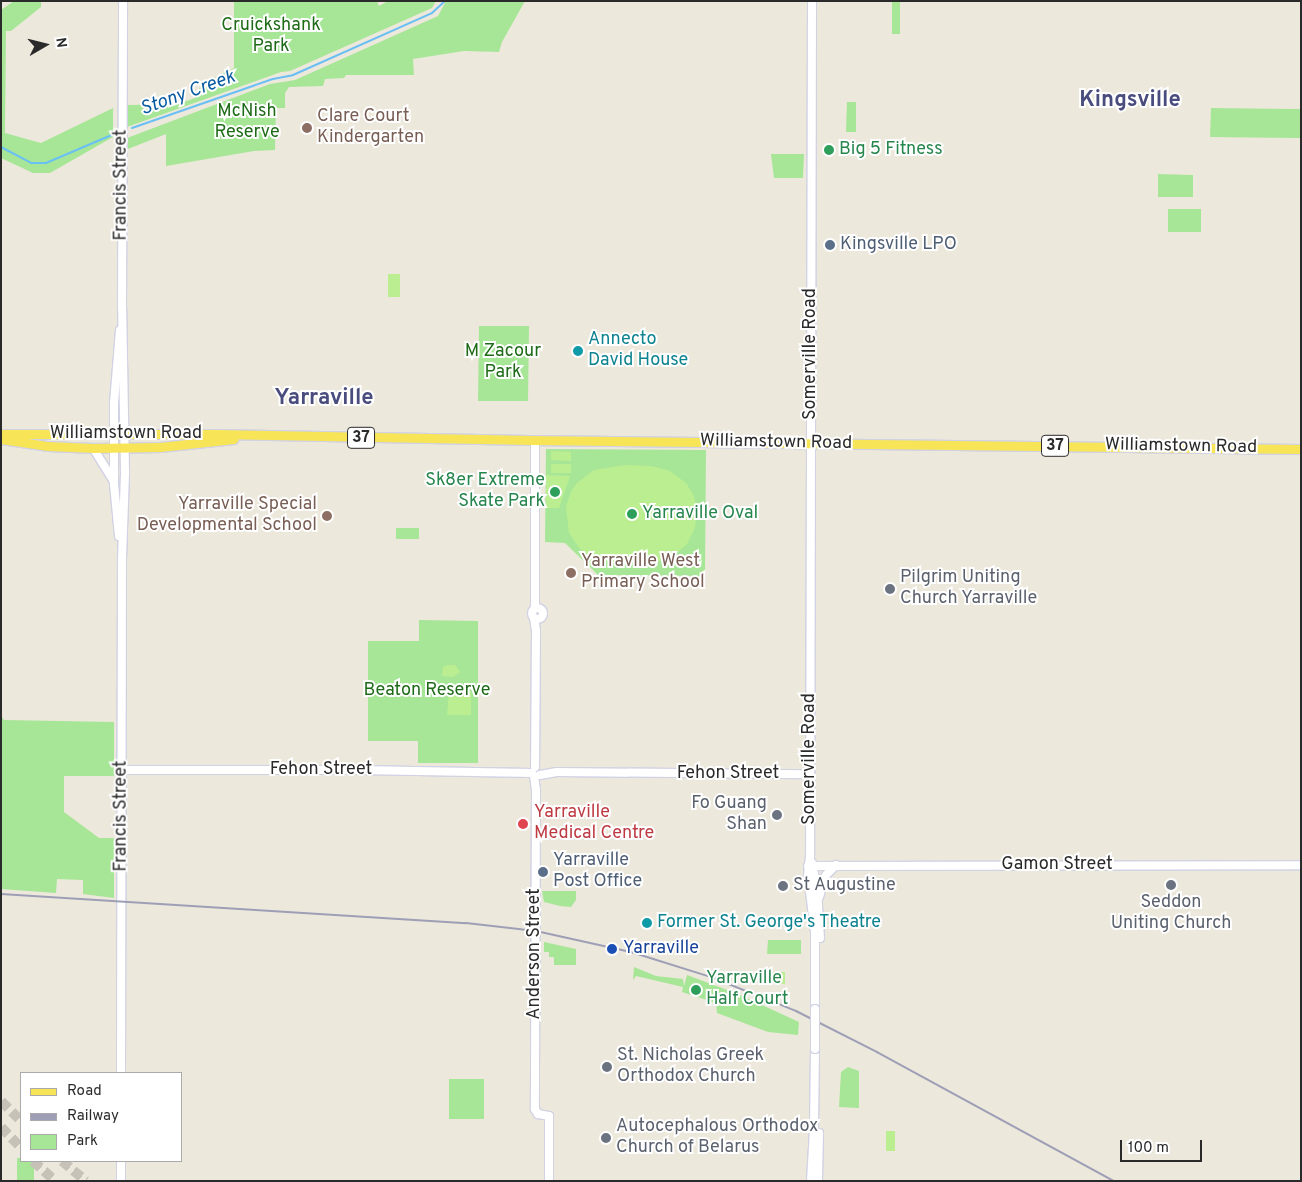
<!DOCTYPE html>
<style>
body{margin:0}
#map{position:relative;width:1302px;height:1182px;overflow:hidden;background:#ede8dc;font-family:Overpass,sans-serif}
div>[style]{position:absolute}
.green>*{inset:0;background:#a7e696}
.pitch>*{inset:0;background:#bbee91}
.stream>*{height:2px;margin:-1px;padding:0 1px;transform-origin:1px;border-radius:1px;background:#6abff4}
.highway-tunnel>*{height:10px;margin-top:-5px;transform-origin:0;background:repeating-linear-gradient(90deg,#c6c2b8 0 10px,transparent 0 15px)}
.roads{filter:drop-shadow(1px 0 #d1d2e4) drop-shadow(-1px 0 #d1d2e4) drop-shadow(0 1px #d1d2e4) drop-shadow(0 -1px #d1d2e4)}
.secondary>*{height:8px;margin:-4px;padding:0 4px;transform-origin:4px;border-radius:4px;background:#fff}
.secondary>.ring{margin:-4px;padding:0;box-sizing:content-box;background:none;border:8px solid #fff;border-radius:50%}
.primary>*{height:9px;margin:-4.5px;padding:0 4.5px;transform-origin:4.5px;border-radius:4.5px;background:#f7e557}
.rail>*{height:2px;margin:-1px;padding:0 1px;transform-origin:1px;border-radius:1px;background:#9e9fb6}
.bridges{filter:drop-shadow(1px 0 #d1d2e4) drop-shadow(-1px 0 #d1d2e4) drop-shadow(0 1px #d1d2e4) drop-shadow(0 -1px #d1d2e4)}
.secondary-bridge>*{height:8px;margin:-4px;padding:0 4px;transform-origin:4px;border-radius:4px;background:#fff}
.dots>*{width:14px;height:14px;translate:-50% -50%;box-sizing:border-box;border:2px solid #fff;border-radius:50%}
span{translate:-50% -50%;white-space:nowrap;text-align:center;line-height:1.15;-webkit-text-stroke:4px #fff;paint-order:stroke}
.shield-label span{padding:1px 4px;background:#fff;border:1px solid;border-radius:4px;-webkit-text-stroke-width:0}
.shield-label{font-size:16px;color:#2a2a2a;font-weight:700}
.park-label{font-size:18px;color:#1e6b17}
.education-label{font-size:18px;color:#785e54}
.left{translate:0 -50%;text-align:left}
.right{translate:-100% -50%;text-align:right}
.leisure-label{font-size:18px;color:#27864d}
.street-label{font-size:18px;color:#2a2a2a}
.service-label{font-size:18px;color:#4e5e75}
.culture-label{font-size:18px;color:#0d838f}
.worship-label{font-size:18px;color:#5b616d}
.health-label{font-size:18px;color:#be3a42}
.transit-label{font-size:18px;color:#164399}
.water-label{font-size:19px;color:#085aa1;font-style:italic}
.district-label{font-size:22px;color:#494c7d;font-weight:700}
.frame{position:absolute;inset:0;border:2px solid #2a2a2a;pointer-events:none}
.legend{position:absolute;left:20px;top:1072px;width:162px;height:90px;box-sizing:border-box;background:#fff;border:1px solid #aaa;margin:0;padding:6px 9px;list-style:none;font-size:15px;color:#2a2a2a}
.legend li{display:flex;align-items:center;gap:10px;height:25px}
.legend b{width:25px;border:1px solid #aaa}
.north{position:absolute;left:20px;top:20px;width:50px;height:50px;-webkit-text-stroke:4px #fff;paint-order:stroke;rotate:82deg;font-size:14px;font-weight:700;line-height:20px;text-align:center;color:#2a2a2a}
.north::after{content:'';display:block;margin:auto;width:18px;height:22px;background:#2a2a2a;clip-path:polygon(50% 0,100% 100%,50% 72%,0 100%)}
.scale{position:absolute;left:1120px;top:1140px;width:82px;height:22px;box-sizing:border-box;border:2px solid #2a2a2a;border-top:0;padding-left:6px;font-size:15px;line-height:18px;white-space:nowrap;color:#2a2a2a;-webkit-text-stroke:4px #fff;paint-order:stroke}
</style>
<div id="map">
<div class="green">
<i style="clip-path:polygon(14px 1px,41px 1px,41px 7px,11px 31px,6px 31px,5px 133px,41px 143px,113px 108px,113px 137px,50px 173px,33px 173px,1px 158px,1px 10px)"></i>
<i style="clip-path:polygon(234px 1px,377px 1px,379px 6px,388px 1px,436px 1px,432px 8px,290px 71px,281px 72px,127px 127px,127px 105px,178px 104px,195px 98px,201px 85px,234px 68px)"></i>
<i style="clip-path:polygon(446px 1px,525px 1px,502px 42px,499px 52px,464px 51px,413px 59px,414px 75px,346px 75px,344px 78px,325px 79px,323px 86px,289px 87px,285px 93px,285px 108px,276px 108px,275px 150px,254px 151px,166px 166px,166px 134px,128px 149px,127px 138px,270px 84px,295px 80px,438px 16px)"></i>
<i style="clip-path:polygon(892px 1px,900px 1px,900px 34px,892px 34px)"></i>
<i style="clip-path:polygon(847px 102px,856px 102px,856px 132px,846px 132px)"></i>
<i style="clip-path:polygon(1211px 108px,1301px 109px,1301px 138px,1210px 137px)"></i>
<i style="clip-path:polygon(771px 154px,804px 154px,803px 178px,774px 178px)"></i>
<i style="clip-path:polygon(1158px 174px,1193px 175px,1193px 197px,1158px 197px)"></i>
<i style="clip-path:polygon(1168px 209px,1201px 209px,1201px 232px,1168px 232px)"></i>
<i style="clip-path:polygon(479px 326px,529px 326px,528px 401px,478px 401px)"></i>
<i style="clip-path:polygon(546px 449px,706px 450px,705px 576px,598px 575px,565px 543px,545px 542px)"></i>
<i style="clip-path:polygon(396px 528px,419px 528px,419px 539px,396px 539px)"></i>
<i style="clip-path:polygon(419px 620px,478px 621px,478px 763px,418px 763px,418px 741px,368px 741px,368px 641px,419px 641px)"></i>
<i style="clip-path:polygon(1px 716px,4px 720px,114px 722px,114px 776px,64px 776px,64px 812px,99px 838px,114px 838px,114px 898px,83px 894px,83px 880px,57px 879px,56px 893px,1px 889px)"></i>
<i style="clip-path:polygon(542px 891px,576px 891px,576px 900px,571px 907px,560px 906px,544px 902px)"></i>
<i style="clip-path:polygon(768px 940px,801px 940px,801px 954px,767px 954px)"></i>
<i style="clip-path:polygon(544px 942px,576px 949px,576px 965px,554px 965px,554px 957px,549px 957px,549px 952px,544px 952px)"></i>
<i style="clip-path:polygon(634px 967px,656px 976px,683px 979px,684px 986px,687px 975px,738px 994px,799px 1022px,798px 1035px,768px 1032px,717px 1013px,716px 1003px,682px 992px,683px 987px,636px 976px,633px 980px)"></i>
<i style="clip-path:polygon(848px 1067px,859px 1071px,859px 1108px,839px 1107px,841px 1072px)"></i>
<i style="clip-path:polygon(449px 1079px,484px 1079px,484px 1119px,449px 1119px)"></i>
<i style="clip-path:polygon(17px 1158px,21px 1158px,21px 1161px,34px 1161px,34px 1181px,17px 1181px)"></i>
</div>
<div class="pitch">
<i style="clip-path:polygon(388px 274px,400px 274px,400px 297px,388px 297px)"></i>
<i style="clip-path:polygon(551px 451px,571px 452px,571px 461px,551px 460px)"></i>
<i style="clip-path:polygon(551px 464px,571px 464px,571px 473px,551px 473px)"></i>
<i style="clip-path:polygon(626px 465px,651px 466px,670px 471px,686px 483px,694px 496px,697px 511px,695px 528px,687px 544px,672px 557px,659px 561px,641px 563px,605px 561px,590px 556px,580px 549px,569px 533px,566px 506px,571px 492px,577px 483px,594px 470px)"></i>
<i style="clip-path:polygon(546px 475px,570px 476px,559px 508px,546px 508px)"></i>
<i style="clip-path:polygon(447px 665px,455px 665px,460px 672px,453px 677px,442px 676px,443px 667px)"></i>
<i style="clip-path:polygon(449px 691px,471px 691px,471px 715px,447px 715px)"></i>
<i style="clip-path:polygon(765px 972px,785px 972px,785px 984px,765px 983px)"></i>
<i style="clip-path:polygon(886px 1131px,895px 1131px,895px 1151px,886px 1151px)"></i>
</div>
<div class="stream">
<i style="left:132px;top:128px;width:149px;rotate:-19.2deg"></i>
<i style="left:273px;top:79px;width:20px;rotate:-11deg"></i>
<i style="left:293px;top:75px;width:152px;rotate:-24deg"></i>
<i style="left:432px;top:13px;width:18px;rotate:-43deg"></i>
<i style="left:1px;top:147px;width:34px;rotate:28deg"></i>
<i style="left:31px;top:163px;width:15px"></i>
<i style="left:46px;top:163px;width:74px;rotate:-23.1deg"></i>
</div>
<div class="highway-tunnel">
<i style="left:1px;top:1101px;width:28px;rotate:45deg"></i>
<i style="left:1px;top:1127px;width:29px;rotate:46deg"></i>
<i style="left:33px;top:1161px;width:30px;rotate:42deg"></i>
<i style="left:62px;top:1161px;width:31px;rotate:40deg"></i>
</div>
<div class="roads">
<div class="secondary">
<i style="left:812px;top:1px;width:855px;rotate:90.13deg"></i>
<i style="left:810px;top:856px;width:20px;rotate:96deg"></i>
<i style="left:808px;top:876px;width:56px;rotate:82.9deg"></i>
<i style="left:815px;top:932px;width:77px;rotate:90deg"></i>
<i style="left:93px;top:448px;width:38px;rotate:58deg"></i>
<i style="left:119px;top:536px;width:52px;rotate:-95.5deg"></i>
<i style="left:114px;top:484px;width:81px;rotate:-90deg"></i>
<i style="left:114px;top:403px;width:73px;rotate:-85.3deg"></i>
<i class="ring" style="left:531.5px;top:607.5px;width:3px;height:3px"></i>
<i style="left:535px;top:608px;width:168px;rotate:-90deg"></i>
<i style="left:534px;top:618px;width:12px;rotate:81deg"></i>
<i style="left:536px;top:630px;width:137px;rotate:90.4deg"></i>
<i style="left:121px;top:770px;width:237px"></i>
<i style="left:358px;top:770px;width:174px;rotate:1deg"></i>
<i style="left:540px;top:775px;width:17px;rotate:-10deg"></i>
<i style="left:557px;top:772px;width:253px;rotate:0.5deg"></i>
<i style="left:534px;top:776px;width:14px;rotate:82deg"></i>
<i style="left:536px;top:790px;width:319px;rotate:90.2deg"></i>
<i style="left:535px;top:1109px;width:6px;rotate:59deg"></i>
<i style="left:538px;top:1114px;width:11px;rotate:10deg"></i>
<i style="left:549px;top:1116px;width:65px;rotate:90deg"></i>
<i style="left:812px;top:863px;width:26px;rotate:79deg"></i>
<i style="left:817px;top:889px;width:49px;rotate:86.5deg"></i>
<i style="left:808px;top:866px;width:493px;rotate:-0.1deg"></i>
<i style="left:819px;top:897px;width:23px;rotate:-72deg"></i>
<i style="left:826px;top:875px;width:14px;rotate:-45deg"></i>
<i style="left:121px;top:1073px;width:514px;rotate:-89.89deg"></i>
<i style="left:122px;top:559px;width:87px;rotate:-88deg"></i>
<i style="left:125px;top:472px;width:164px;rotate:-91deg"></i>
<i style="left:122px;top:308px;width:307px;rotate:-89.8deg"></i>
<i style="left:121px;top:1181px;width:20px;rotate:-90deg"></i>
<i style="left:811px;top:1181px;width:52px;rotate:-86.7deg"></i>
<i style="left:814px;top:1129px;width:80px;rotate:-89.3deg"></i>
<i style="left:818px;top:1181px;width:48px;rotate:-88.8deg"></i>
</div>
<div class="primary">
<i style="left:1px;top:434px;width:216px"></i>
<i style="left:217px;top:434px;width:312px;rotate:1.1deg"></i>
<i style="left:529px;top:440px;width:772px;rotate:0.67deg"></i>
<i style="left:1px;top:439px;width:48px;rotate:8.5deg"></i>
<i style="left:48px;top:446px;width:45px;rotate:2.5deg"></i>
<i style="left:93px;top:448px;width:67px;rotate:-0.9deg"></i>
<i style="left:160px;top:447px;width:74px;rotate:-6.2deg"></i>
</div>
</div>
<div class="rail">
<i style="left:1px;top:894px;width:466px;rotate:3.6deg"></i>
<i style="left:466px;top:923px;width:70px;rotate:6.5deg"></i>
<i style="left:536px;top:931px;width:97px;rotate:12.5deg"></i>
<i style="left:631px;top:952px;width:84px;rotate:17.4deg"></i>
<i style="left:711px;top:977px;width:92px;rotate:21.8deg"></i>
<i style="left:796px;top:1011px;width:91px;rotate:26.8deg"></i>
<i style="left:877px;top:1052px;width:270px;rotate:28.6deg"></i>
</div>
<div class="bridges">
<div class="secondary-bridge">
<i style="left:815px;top:1049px;width:40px;rotate:-90deg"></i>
</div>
</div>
<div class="dots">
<i style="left:307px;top:128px;background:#8d6e63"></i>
<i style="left:829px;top:150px;background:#2e9e5b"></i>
<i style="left:830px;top:245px;background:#5c6f8a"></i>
<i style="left:578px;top:351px;background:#0f9aa8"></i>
<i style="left:555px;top:492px;background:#2e9e5b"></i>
<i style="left:632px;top:514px;background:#2e9e5b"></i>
<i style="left:327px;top:516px;background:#8d6e63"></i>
<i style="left:571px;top:573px;background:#8d6e63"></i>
<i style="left:890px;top:589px;background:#6b7280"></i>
<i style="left:777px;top:815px;background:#6b7280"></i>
<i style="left:523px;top:824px;background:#e0444e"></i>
<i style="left:543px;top:872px;background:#5c6f8a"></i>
<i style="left:1171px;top:885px;background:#6b7280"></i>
<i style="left:783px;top:886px;background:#6b7280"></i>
<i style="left:647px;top:923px;background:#0f9aa8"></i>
<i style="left:612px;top:949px;background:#1a4fb4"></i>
<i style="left:696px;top:990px;background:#2e9e5b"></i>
<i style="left:607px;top:1067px;background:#6b7280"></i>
<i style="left:606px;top:1138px;background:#6b7280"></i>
</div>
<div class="shield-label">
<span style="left:361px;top:438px">37</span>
<span style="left:1055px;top:446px">37</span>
</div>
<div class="park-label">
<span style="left:271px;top:37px">Cruickshank<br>Park</span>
<span style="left:247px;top:123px">McNish<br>Reserve</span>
<span style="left:503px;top:363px">M Zacour<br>Park</span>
<span style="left:427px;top:691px">Beaton Reserve</span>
</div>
<div class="education-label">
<span class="left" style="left:317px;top:128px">Clare Court<br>Kindergarten</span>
<span class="right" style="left:317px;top:516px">Yarraville Special<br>Developmental School</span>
<span class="left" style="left:581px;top:573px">Yarraville West<br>Primary School</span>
</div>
<div class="leisure-label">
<span class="left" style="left:839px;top:150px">Big 5 Fitness</span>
<span class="right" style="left:545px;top:492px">Sk8er Extreme<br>Skate Park</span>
<span class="left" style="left:642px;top:514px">Yarraville Oval</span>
<span class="left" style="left:706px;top:990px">Yarraville<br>Half Court</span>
</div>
<div class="street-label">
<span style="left:122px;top:185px;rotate:-90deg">Francis Street</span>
<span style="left:811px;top:354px;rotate:-90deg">Somerville Road</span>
<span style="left:126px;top:434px">Williamstown Road</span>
<span style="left:776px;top:443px;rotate:1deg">Williamstown Road</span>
<span style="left:1181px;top:447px;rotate:1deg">Williamstown Road</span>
<span style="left:810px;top:759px;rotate:-90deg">Somerville Road</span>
<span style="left:321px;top:770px">Fehon Street</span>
<span style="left:728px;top:774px">Fehon Street</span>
<span style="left:122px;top:816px;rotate:-90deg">Francis Street</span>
<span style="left:1057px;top:865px">Gamon Street</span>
<span style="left:535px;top:954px;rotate:-90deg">Anderson Street</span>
</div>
<div class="service-label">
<span class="left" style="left:840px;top:245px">Kingsville LPO</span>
<span class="left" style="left:553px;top:872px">Yarraville<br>Post Office</span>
</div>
<div class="culture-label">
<span class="left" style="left:588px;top:351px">Annecto<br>David House</span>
<span class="left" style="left:657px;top:923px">Former St. George's Theatre</span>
</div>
<div class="worship-label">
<span class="left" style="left:900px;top:589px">Pilgrim Uniting<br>Church Yarraville</span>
<span class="right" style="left:767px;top:815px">Fo Guang<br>Shan</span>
<span class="left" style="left:793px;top:886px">St Augustine</span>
<span style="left:1171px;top:914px">Seddon<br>Uniting Church</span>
<span class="left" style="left:617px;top:1067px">St. Nicholas Greek<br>Orthodox Church</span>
<span class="left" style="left:616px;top:1138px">Autocephalous Orthodox<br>Church of Belarus</span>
</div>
<div class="health-label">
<span class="left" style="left:534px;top:824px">Yarraville<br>Medical Centre</span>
</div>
<div class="transit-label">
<span class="left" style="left:623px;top:949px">Yarraville</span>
</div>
<div class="water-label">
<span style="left:188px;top:94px;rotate:-20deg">Stony Creek</span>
</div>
<div class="district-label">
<span style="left:1130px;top:101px">Kingsville</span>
<span style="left:324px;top:399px">Yarraville</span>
</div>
<div class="frame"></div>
<ul class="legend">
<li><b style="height:6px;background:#f7e557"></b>Road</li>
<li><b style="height:6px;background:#9e9fb6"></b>Railway</li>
<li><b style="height:14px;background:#a7e696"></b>Park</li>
</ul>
<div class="north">N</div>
<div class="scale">100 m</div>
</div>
